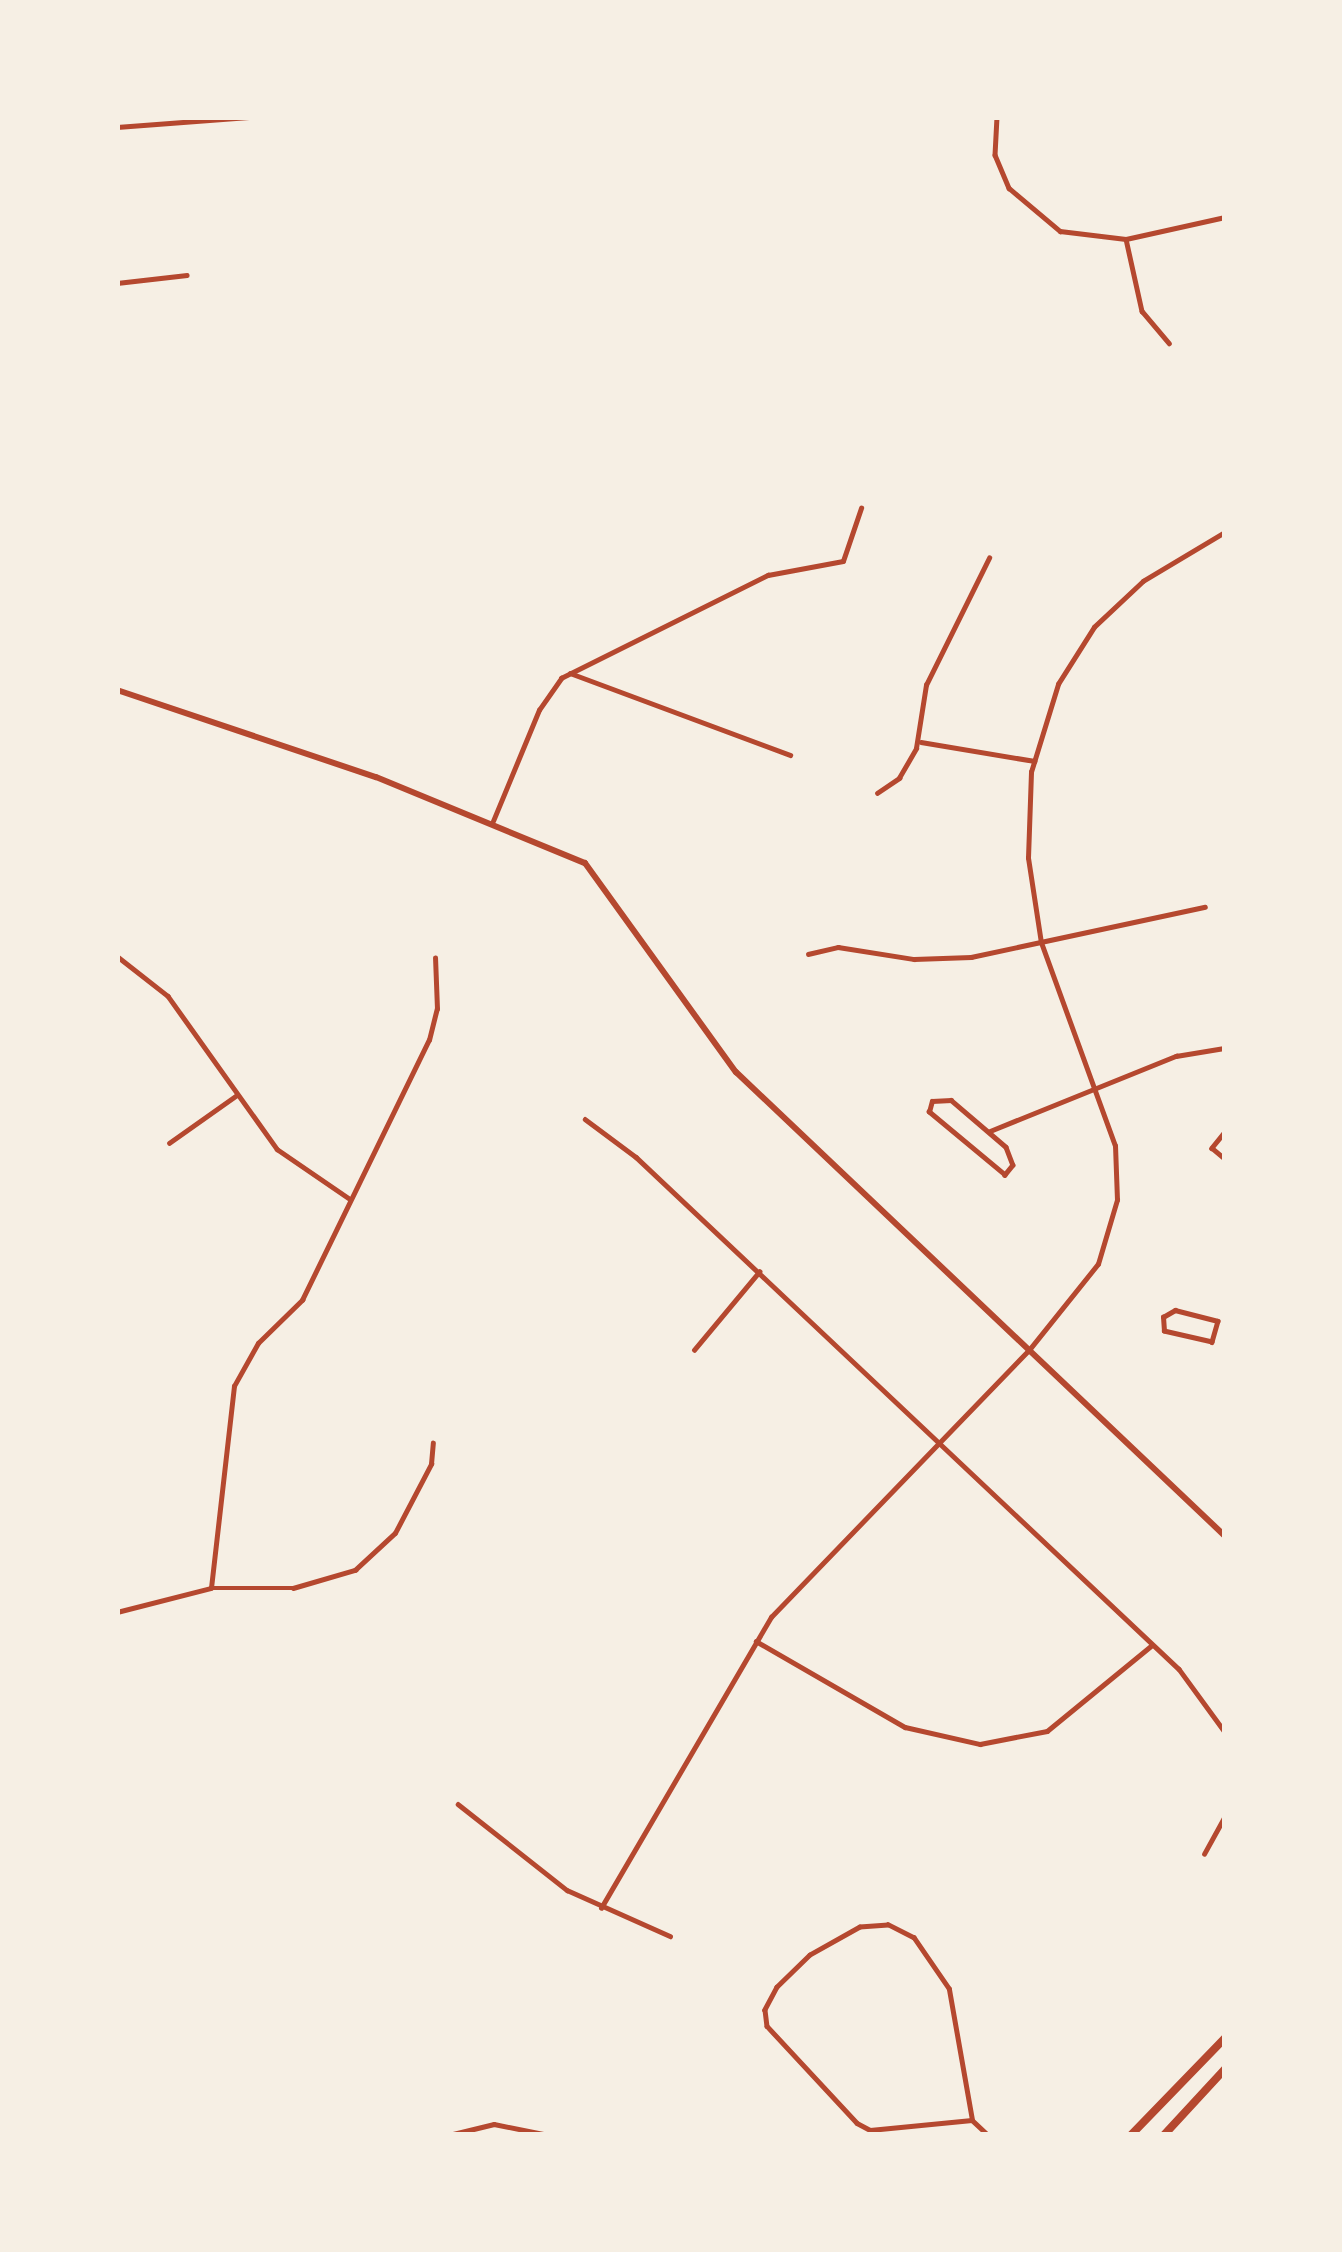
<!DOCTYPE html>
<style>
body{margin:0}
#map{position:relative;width:1342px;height:2252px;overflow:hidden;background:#f6efe4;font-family:"DejaVu Sans",sans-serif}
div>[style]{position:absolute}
.minor>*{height:4.5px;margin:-2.25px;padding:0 2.25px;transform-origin:2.25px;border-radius:2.25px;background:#b5482f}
.tertiary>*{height:6px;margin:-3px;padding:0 3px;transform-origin:3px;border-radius:3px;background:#b5482f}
.primary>*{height:8px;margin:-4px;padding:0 4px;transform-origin:4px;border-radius:4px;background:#b5482f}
span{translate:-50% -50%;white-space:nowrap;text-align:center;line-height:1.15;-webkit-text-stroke:9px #f6efe4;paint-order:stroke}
.frame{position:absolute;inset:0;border:120px solid #f6efe4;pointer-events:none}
</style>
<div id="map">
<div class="minor">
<i style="left:997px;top:117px;width:38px;rotate:93deg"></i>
<i style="left:995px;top:155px;width:36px;rotate:67deg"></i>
<i style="left:1009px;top:188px;width:67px;rotate:40.1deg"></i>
<i style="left:1060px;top:231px;width:66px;rotate:6.9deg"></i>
<i style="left:1126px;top:239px;width:101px;rotate:-12.5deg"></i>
<i style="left:117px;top:127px;width:132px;rotate:-4.3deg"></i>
<i style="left:1126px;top:239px;width:74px;rotate:77.5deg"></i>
<i style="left:1142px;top:311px;width:42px;rotate:49.8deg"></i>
<i style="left:117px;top:283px;width:70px;rotate:-6.5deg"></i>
<i style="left:570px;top:673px;width:235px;rotate:20.4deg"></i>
<i style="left:921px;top:742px;width:115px;rotate:9.5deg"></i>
<i style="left:877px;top:793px;width:27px;rotate:-34deg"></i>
<i style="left:899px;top:778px;width:34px;rotate:-60deg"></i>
<i style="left:916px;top:748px;width:64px;rotate:-81deg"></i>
<i style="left:926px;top:685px;width:142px;rotate:-63.6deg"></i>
<i style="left:493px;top:821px;width:120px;rotate:-67.5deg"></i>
<i style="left:539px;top:710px;width:39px;rotate:-55deg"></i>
<i style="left:561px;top:678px;width:231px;rotate:-26.5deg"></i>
<i style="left:768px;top:575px;width:76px;rotate:-10.6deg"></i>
<i style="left:843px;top:561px;width:56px;rotate:-71.2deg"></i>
<i style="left:808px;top:954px;width:31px;rotate:-13deg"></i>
<i style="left:838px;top:947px;width:77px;rotate:9deg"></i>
<i style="left:914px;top:959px;width:57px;rotate:-2deg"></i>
<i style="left:971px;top:957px;width:239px;rotate:-12.1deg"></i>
<i style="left:117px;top:956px;width:65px;rotate:38.1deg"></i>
<i style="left:168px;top:996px;width:188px;rotate:54.5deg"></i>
<i style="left:277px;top:1149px;width:88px;rotate:34.4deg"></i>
<i style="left:951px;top:1100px;width:72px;rotate:40.5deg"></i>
<i style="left:1006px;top:1147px;width:19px;rotate:69deg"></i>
<i style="left:1013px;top:1165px;width:13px;rotate:129deg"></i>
<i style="left:1005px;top:1175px;width:99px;rotate:-140.3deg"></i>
<i style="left:929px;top:1112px;width:11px;rotate:-75deg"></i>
<i style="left:932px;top:1101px;width:19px;rotate:-3deg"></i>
<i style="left:585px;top:1119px;width:64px;rotate:36.7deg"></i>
<i style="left:636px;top:1157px;width:746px;rotate:43.32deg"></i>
<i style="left:1179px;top:1669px;width:78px;rotate:53.9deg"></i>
<i style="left:990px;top:1131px;width:201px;rotate:-22deg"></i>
<i style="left:1176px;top:1056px;width:50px;rotate:-9.3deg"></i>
<i style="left:1225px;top:1132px;width:21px;rotate:129deg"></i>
<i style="left:1212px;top:1148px;width:17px;rotate:40deg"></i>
<i style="left:169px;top:1143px;width:83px;rotate:-35.2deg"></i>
<i style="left:1175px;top:1310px;width:44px;rotate:14.3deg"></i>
<i style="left:1218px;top:1321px;width:22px;rotate:106deg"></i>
<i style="left:1212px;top:1342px;width:49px;rotate:-167.1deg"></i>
<i style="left:1164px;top:1331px;width:14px;rotate:-94deg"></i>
<i style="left:1163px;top:1317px;width:14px;rotate:-30deg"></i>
<i style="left:694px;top:1350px;width:102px;rotate:-50.2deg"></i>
<i style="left:211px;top:1588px;width:203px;rotate:-83.5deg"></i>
<i style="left:234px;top:1386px;width:49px;rotate:-60.8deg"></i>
<i style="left:258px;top:1343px;width:62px;rotate:-44.3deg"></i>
<i style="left:302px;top:1300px;width:289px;rotate:-64deg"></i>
<i style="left:429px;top:1040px;width:32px;rotate:-76deg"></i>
<i style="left:437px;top:1009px;width:51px;rotate:-92.2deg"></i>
<i style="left:117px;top:1612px;width:97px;rotate:-14.3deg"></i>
<i style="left:211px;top:1588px;width:82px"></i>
<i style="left:293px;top:1588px;width:65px;rotate:-16.2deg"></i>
<i style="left:355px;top:1570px;width:54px;rotate:-42.8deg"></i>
<i style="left:395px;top:1533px;width:78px;rotate:-62.4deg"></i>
<i style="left:431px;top:1464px;width:21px;rotate:-85deg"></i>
<i style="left:756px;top:1641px;width:172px;rotate:30deg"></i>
<i style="left:905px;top:1727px;width:77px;rotate:12.8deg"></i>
<i style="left:980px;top:1744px;width:68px;rotate:-11deg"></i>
<i style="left:1047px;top:1731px;width:134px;rotate:-39.3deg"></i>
<i style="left:458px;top:1804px;width:139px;rotate:38.3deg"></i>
<i style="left:567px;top:1890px;width:113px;rotate:24.1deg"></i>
<i style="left:1204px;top:1854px;width:43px;rotate:-61.1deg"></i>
<i style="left:601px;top:1908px;width:337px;rotate:-59.7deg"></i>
<i style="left:771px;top:1617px;width:371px;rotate:-46deg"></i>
<i style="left:1029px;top:1350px;width:110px;rotate:-51.3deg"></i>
<i style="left:1098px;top:1264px;width:67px;rotate:-73.5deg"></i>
<i style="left:1117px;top:1200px;width:54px;rotate:-92.1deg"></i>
<i style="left:1115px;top:1146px;width:216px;rotate:-110deg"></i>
<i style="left:1041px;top:943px;width:86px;rotate:-98.7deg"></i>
<i style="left:1028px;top:858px;width:86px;rotate:-88deg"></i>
<i style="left:1031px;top:772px;width:92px;rotate:-72.9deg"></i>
<i style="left:1058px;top:684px;width:67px;rotate:-57.7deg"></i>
<i style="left:1094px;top:627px;width:67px;rotate:-43.2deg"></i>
<i style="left:1143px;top:581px;width:96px;rotate:-30.9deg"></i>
<i style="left:972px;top:2120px;width:133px;rotate:-100deg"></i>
<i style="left:949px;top:1989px;width:62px;rotate:-124.5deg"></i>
<i style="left:914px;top:1938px;width:29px;rotate:-153deg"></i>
<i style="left:888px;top:1925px;width:28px;rotate:176deg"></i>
<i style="left:860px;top:1927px;width:57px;rotate:150.8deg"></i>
<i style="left:810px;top:1955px;width:46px;rotate:135.9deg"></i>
<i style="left:777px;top:1987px;width:26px;rotate:118deg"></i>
<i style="left:765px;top:2010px;width:16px;rotate:83deg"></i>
<i style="left:767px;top:2026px;width:132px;rotate:47.1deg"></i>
<i style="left:857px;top:2123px;width:15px;rotate:28deg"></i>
<i style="left:870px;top:2130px;width:102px;rotate:-5.6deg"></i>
<i style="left:972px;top:2120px;width:22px;rotate:43deg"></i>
<i style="left:449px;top:2135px;width:46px;rotate:-13.7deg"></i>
<i style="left:494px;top:2124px;width:55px;rotate:11.5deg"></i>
</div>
<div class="tertiary">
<i style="left:117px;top:690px;width:273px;rotate:18.6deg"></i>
<i style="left:376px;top:777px;width:226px;rotate:22.4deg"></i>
<i style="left:585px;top:863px;width:258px;rotate:54.2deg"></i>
<i style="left:736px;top:1072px;width:674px;rotate:43.5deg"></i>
</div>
<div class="primary">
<i style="left:1131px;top:2135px;width:135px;rotate:-45.9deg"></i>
<i style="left:1164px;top:2135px;width:90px;rotate:-47.3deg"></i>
</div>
<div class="frame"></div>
</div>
